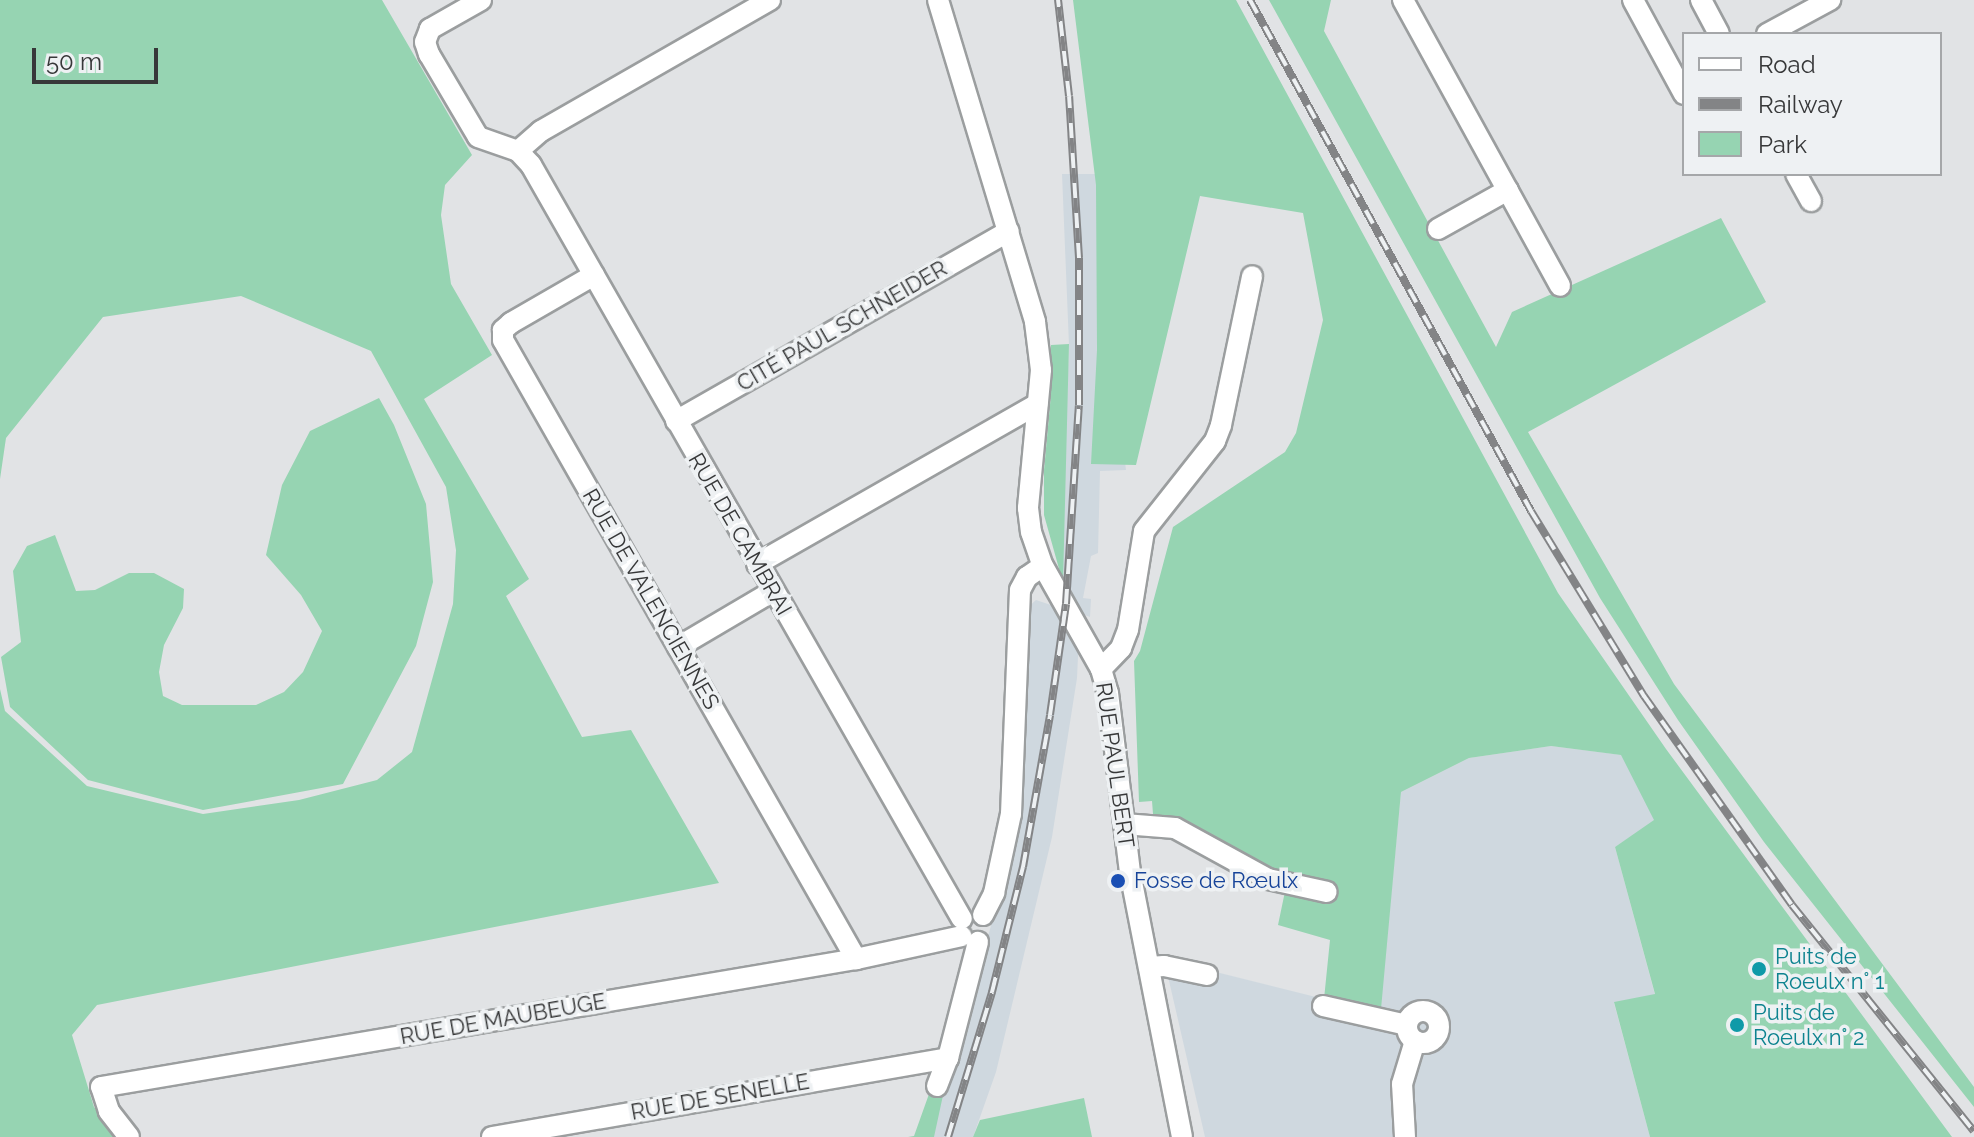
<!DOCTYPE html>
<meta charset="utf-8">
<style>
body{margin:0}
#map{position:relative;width:1974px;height:1137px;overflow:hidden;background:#e1e3e5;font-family:Raleway,sans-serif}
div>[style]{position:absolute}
.built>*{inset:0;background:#cfd8df}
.green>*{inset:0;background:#96d4b2}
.roads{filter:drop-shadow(2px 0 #9b9e9f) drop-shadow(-2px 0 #9b9e9f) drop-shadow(0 2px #9b9e9f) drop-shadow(0 -2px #9b9e9f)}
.minor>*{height:20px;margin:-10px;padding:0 10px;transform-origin:10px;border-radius:10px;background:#fff}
.minor>.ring{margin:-10px;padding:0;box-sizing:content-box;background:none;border:20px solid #fff;border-radius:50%}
.rail>*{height:8px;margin-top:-4px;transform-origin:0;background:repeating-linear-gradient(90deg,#eef1f3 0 15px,#838486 0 30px);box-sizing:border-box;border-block:2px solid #838486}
.dots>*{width:22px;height:22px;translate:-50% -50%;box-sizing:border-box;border:4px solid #eef1f3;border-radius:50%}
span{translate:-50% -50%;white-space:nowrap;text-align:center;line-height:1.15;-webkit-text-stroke:7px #eef1f3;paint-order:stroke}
.street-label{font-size:22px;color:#373839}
.transit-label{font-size:22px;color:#164399}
.left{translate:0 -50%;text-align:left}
.culture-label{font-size:22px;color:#0d838f}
.legend{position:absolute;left:1682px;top:32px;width:260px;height:144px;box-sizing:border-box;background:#eef1f3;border:2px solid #a5a7a9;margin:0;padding:10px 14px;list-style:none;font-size:24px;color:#373839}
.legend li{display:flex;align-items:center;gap:16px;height:40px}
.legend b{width:40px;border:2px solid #a5a7a9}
.scale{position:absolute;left:32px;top:48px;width:126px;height:36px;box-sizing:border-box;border:4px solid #373839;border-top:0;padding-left:10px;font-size:24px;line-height:28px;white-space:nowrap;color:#373839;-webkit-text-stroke:6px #eef1f3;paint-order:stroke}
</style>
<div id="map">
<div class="built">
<i style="clip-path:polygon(1062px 174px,1111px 174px,1118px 406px,1126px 470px,1100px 471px,1098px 553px,1091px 556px,1083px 598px,1091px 599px,1090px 617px,1080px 613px,1077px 678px,1052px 837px,996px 1072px,973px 1137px,925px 1137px,957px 1046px,998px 901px,1025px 610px,1036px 600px,1054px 606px,1060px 568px,1069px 345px)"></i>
<i style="clip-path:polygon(1551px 746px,1622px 755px,1655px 821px,1615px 847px,1655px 995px,1614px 1003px,1650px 1137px,1205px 1137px,1164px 959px,1324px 999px,1380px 1008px,1401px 792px,1469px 758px)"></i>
</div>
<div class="green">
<i style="clip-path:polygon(0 0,382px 0,472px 155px,445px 185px,441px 215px,451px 284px,492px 355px,424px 399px,529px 579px,506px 596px,582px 737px,631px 730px,719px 883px,97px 1005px,72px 1035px,94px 1107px,118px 1137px,0 1137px,0 689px,5px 711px,87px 786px,203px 814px,299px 800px,377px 780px,412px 752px,453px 604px,456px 550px,446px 487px,371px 351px,241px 296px,103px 317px,6px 438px,0 479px)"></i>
<i style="clip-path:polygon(1073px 0,1236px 0,1558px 593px,1666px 749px,1952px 1137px,1650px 1137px,1614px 1002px,1655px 994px,1615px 847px,1654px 820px,1621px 755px,1551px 746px,1469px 758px,1401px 792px,1381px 1009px,1324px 999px,1330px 940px,1278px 925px,1288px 877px,1153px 814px,1152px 801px,1139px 802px,1134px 661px,1140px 651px,1173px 527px,1285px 452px,1296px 433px,1323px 320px,1303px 213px,1200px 196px,1136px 465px,1091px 464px,1097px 350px,1096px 185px)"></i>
<i style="clip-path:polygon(1269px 0,1331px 0,1324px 31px,1496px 347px,1512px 312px,1721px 218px,1766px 302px,1528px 432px,1674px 684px,1974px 1087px,1974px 1107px,1764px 842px,1678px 720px,1600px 598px)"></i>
<i style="clip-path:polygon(1069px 344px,1063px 583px,1044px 515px,1044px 470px,1051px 394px,1051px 345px)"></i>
<i style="clip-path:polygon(379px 398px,394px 425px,426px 504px,433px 582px,416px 646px,343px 784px,203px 810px,88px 780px,10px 707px,1px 657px,21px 642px,13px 571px,27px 546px,55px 535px,76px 591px,95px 590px,129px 573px,154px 573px,184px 589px,183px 608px,164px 645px,159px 672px,163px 696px,182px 705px,256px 705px,284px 692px,303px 672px,322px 631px,301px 595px,266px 555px,282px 485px,310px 431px)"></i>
<i style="clip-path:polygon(934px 1080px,945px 1086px,934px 1137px,908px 1137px,914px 1136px)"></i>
<i style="clip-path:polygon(1084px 1098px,1092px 1137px,973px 1137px,980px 1120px)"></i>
</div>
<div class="roads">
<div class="minor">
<i style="left:481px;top:0;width:59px;rotate:150.4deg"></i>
<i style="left:430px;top:29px;width:14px;rotate:111deg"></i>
<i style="left:425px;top:42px;width:13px;rotate:72deg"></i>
<i style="left:429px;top:54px;width:96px;rotate:59.4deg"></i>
<i style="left:478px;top:137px;width:42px;rotate:19.3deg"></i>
<i style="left:518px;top:151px;width:19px;rotate:47deg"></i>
<i style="left:531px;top:165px;width:868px;rotate:60.25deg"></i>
<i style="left:938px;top:0;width:336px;rotate:73.2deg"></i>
<i style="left:1035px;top:322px;width:48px;rotate:82.9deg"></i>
<i style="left:1041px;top:370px;width:139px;rotate:95.4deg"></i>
<i style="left:1028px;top:508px;width:24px;rotate:83deg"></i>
<i style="left:1031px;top:532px;width:36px;rotate:71deg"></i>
<i style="left:1043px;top:566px;width:118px;rotate:60.6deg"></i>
<i style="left:1101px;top:669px;width:25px;rotate:74deg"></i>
<i style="left:1108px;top:693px;width:180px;rotate:83deg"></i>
<i style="left:1130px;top:872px;width:270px;rotate:78.9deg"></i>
<i style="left:1403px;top:0;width:326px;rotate:61.2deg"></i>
<i style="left:1633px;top:0;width:107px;rotate:61.5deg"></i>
<i style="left:1701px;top:0;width:38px;rotate:62deg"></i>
<i style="left:1767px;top:34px;width:72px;rotate:-28.4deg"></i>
<i style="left:518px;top:151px;width:30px;rotate:-41deg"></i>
<i style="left:541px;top:131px;width:264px;rotate:-29.8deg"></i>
<i style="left:1796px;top:174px;width:31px;rotate:61deg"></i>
<i style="left:1438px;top:229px;width:80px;rotate:-29.1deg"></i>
<i style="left:594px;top:275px;width:96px;rotate:150deg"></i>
<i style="left:511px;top:323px;width:11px;rotate:139deg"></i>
<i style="left:503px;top:330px;width:10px;rotate:90deg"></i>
<i style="left:503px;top:340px;width:713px;rotate:60.3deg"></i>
<i style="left:676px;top:421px;width:383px;rotate:-29.7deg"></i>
<i style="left:757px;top:564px;width:323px;rotate:-29.7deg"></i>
<i style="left:678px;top:647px;width:110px;rotate:-30.5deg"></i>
<i style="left:1101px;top:669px;width:29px;rotate:-46deg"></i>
<i style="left:1121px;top:648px;width:19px;rotate:-69deg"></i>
<i style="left:1128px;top:630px;width:100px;rotate:-80.8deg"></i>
<i style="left:1144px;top:531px;width:115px;rotate:-51.7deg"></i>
<i style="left:1215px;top:441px;width:17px;rotate:-69deg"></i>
<i style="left:1221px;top:425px;width:152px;rotate:-78.2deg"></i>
<i style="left:1124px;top:824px;width:51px;rotate:4.5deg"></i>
<i style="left:1175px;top:828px;width:106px;rotate:28.7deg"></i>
<i style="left:1268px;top:879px;width:60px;rotate:12.4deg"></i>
<i style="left:983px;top:915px;width:25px;rotate:-63deg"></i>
<i style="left:994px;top:893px;width:81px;rotate:-77.9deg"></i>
<i style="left:1011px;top:814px;width:224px;rotate:-87.7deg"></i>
<i style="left:1020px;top:590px;width:15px;rotate:-62deg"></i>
<i style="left:1027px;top:577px;width:19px;rotate:-35deg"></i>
<i style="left:1149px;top:967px;width:15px;rotate:-4deg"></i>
<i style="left:1164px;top:966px;width:44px;rotate:11.8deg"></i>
<i style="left:1323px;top:1006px;width:86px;rotate:12.7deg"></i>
<i class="ring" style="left:1407px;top:1011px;width:12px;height:12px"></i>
<i style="left:937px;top:1086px;width:30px;rotate:-69deg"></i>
<i style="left:948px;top:1058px;width:120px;rotate:-75.5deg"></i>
<i style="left:129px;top:1137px;width:33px;rotate:-128deg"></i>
<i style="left:109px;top:1111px;width:25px;rotate:-108deg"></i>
<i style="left:101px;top:1087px;width:766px;rotate:-9.62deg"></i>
<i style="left:856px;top:959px;width:108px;rotate:-12.2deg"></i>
<i style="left:492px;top:1137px;width:463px;rotate:-9.8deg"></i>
<i style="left:1405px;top:1137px;width:53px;rotate:-93.2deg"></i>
<i style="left:1402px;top:1084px;width:45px;rotate:-73.2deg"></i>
</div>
</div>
<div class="rail">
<i style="left:1250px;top:0;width:583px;rotate:61.19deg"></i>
<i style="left:1531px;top:511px;width:217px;rotate:58.6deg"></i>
<i style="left:1644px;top:696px;width:256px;rotate:54.7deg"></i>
<i style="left:1792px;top:905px;width:290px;rotate:51.2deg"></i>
<i style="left:948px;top:1137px;width:152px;rotate:-73.1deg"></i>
<i style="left:992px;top:992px;width:129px;rotate:-76.1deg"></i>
<i style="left:1023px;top:867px;width:154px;rotate:-79.9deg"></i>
<i style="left:1050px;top:715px;width:112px;rotate:-81.8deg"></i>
<i style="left:1066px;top:604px;width:199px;rotate:-86.3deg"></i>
<i style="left:1079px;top:405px;width:147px;rotate:-90deg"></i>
<i style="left:1079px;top:258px;width:162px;rotate:-93.5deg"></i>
<i style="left:1069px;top:96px;width:97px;rotate:-96.5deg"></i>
</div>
<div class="dots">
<i style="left:1118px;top:881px;background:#1a4fb4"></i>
<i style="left:1759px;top:969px;background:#0f9aa8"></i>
<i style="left:1737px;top:1025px;background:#0f9aa8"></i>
</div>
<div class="street-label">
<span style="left:842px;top:326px;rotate:-30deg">CITÉ PAUL SCHNEIDER</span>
<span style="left:740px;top:534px;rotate:60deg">RUE DE CAMBRAI</span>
<span style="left:651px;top:599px;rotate:60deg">RUE DE VALENCIENNES</span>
<span style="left:1115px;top:765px;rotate:82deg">RUE PAUL BERT</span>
<span style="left:503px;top:1019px;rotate:-10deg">RUE DE MAUBEUGE</span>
<span style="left:720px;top:1097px;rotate:-10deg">RUE DE SENELLE</span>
</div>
<div class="transit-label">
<span class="left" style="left:1134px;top:881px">Fosse de Rœulx</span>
</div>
<div class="culture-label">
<span class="left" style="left:1775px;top:969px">Puits de<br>Roeulx n° 1</span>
<span class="left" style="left:1753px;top:1025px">Puits de<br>Roeulx n° 2</span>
</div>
<ul class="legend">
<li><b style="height:10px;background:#fff"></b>Road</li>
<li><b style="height:10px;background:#838486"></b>Railway</li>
<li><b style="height:22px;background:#96d4b2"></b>Park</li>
</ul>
<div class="scale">50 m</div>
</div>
